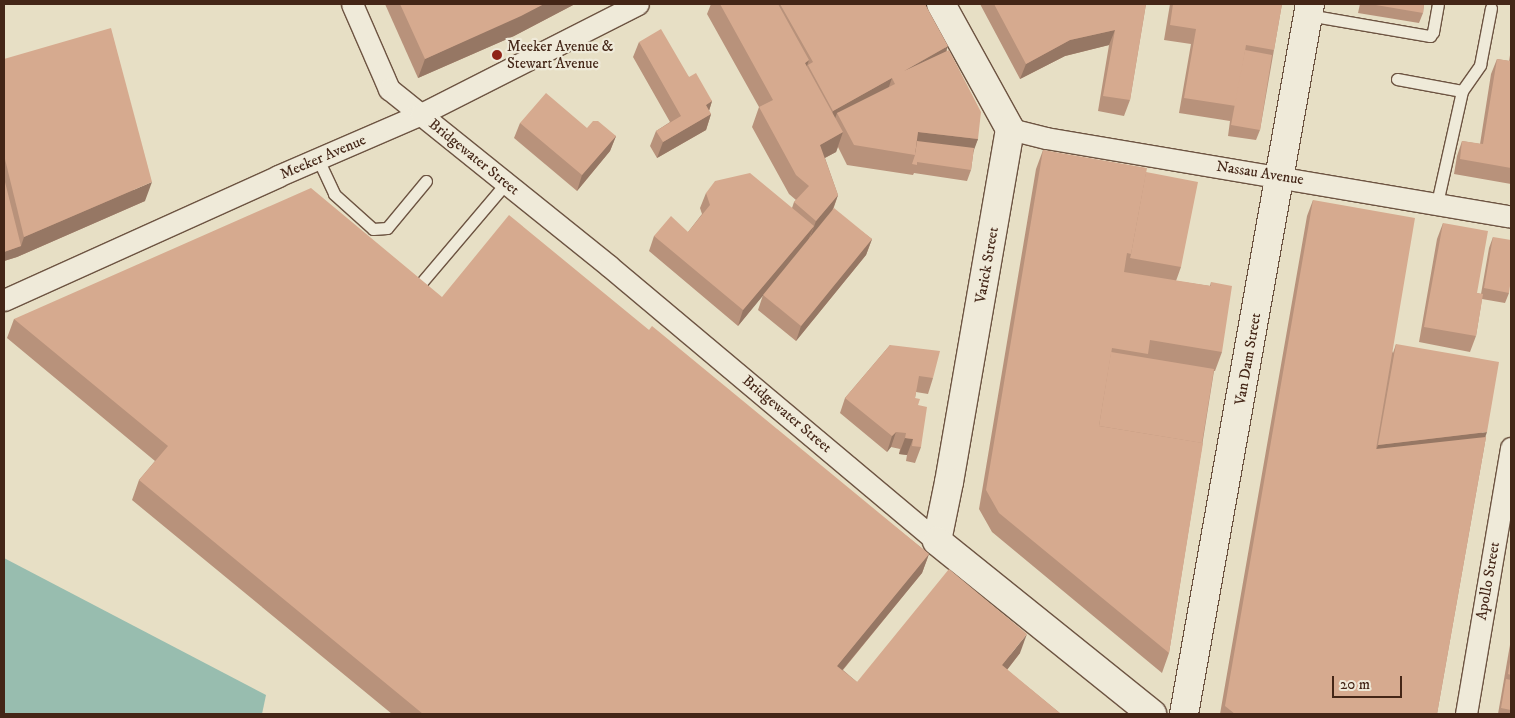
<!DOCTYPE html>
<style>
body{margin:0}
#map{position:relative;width:1515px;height:718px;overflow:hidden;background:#e7dfc5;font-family:"IM FELL DW Pica",serif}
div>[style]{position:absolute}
.water>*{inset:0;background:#98bdaf}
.roads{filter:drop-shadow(1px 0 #6d5442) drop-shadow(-1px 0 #6d5442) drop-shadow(0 1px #6d5442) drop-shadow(0 -1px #6d5442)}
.lane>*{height:11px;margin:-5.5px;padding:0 5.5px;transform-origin:5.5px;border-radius:5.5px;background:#efead9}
.street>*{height:21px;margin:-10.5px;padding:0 10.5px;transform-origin:10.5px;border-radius:10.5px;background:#efead9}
.secondary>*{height:28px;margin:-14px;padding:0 14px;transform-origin:14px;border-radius:14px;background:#efead9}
.wall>*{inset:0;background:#b8927b}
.shaded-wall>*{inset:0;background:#967764}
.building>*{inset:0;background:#d6aa8f}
.dots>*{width:14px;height:14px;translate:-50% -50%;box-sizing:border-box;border:2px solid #efead9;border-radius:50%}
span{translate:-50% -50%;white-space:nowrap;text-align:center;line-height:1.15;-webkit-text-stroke:4.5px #efead9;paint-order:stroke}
.poi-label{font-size:15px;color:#442617}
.left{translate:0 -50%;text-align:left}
.street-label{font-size:15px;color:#442617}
.frame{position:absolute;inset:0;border:5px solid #442617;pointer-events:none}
.scale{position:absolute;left:1332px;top:676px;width:70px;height:22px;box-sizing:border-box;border:2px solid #442617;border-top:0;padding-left:6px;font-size:15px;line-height:18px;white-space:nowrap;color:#442617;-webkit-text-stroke:4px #efead9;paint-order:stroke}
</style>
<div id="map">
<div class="water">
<i style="clip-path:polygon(4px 558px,266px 695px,262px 714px,4px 714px)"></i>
</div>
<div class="roads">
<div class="lane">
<i style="left:1308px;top:15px;width:124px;rotate:9.8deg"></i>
<i style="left:1430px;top:36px;width:5px;rotate:-53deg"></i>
<i style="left:1433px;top:32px;width:28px;rotate:-80deg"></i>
<i style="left:1397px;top:79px;width:66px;rotate:10.5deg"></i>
<i style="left:318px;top:159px;width:38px;rotate:65deg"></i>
<i style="left:334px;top:194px;width:52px;rotate:41.9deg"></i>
<i style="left:373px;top:229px;width:14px;rotate:-4deg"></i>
<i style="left:387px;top:228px;width:61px;rotate:-50.3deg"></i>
<i style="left:1437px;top:203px;width:115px;rotate:-77.4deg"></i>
<i style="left:1462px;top:91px;width:32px;rotate:-55deg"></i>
<i style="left:1480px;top:65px;width:58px;rotate:-79.1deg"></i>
<i style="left:422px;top:282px;width:130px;rotate:-49.7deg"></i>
</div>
<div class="street">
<i style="left:352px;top:4px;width:93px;rotate:66.5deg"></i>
<i style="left:389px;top:89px;width:282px;rotate:38.8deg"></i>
<i style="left:609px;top:266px;width:428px;rotate:40deg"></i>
<i style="left:1010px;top:129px;width:37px;rotate:14deg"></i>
<i style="left:1046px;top:138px;width:472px;rotate:9.6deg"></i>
<i style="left:4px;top:300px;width:301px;rotate:-24.3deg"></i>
<i style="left:278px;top:176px;width:156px;rotate:-23.4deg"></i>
<i style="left:421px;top:114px;width:243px;rotate:-26.9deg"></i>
<i style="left:1466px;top:714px;width:270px;rotate:-80.4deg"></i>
</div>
<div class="secondary">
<i style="left:941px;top:4px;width:143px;rotate:61.1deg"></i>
<i style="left:1010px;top:129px;width:358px;rotate:99.8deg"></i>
<i style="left:949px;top:482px;width:60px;rotate:101.5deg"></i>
<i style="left:937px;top:541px;width:276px;rotate:38.8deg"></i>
<i style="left:1184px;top:714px;width:721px;rotate:-79.94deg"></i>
</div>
</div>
<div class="wall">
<i style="clip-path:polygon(385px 4px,575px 4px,514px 36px,418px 78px)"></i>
<i style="clip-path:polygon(711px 4px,925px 4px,947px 51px,978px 139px,974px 148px,971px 170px,967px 181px,914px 173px,913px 175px,847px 165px,838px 147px,836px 152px,825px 158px,838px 195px,833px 210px,872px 239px,866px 255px,796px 341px,758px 310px,763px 295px,738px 326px,649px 251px,654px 236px,688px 232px,702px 214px,700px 208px,706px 193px,792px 208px,794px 202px,796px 200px,789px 194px,752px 127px,759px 107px,707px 14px)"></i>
<i style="clip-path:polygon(980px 4px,1146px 4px,1130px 100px,1124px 116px,1098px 111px,1109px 45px,1065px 56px,1020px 79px)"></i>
<i style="clip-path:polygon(1170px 4px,1282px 4px,1260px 130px,1256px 140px,1228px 136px,1230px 121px,1179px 113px,1191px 44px,1164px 40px)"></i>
<i style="clip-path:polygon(1360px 4px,1424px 4px,1423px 13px,1419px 23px,1358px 13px)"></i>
<i style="clip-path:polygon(639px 42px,689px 77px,712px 101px,709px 111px,711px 114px,706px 130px,657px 158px,650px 146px,656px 131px,670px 122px,633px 57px)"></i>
<i style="clip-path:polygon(1511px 49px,1511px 184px,1454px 174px,1457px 156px,1462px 141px,1480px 144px,1491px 74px,1497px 59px,1509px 61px)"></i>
<i style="clip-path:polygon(4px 59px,145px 201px,17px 257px,4px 261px)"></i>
<i style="clip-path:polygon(520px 123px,587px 128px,616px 136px,610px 151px,577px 191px,514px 138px)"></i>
<i style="clip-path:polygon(1043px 150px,1146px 172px,1181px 267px,1176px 281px,1210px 286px,1211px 282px,1222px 352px,1215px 371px,1214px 371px,1169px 653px,1162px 673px,992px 532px,979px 509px,1036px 169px)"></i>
<i style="clip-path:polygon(1313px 200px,1393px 353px,1396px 344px,1486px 437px,1437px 714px,1220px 714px,1307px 216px)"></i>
<i style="clip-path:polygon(1443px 223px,1477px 293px,1481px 294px,1489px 248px,1493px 237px,1509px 293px,1505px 303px,1482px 299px,1476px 336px,1470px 352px,1419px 342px,1437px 239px)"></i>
<i style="clip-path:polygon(442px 297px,649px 330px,929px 554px,922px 573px,843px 670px,857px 682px,1020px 653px,1007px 670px,1061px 714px,392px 714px,132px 500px,139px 480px,155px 461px,7px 338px,14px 319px)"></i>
<i style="clip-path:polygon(890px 345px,933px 378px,928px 394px,916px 392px,915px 398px,918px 405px,921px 447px,915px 463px,906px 461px,907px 455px,899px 454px,900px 449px,891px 447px,887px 452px,840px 413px,845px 398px)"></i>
<i style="clip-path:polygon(1511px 639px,1511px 714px,1498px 714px)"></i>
</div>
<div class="shaded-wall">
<i style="clip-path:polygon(544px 4px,575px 4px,514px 36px,418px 78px,425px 59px)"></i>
<i style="clip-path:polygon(1115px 30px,1109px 45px,1065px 56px,1020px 79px,1026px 64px,1070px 40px)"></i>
<i style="clip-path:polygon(948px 46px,941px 66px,904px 71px)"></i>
<i style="clip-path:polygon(809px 60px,802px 80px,805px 63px)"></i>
<i style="clip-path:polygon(892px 78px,885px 98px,837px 113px,832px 127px,826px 130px,833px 111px)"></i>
<i style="clip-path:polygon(712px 101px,707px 117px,706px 105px)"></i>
<i style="clip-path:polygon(711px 114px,706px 130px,657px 158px,663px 142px)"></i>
<i style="clip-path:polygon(843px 132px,836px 152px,813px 164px,820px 145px)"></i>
<i style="clip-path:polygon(918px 132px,978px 139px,971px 158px,913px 152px)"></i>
<i style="clip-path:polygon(616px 136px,610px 151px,577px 191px,582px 175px)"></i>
<i style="clip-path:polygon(152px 182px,145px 201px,17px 257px,4px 261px,4px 252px,21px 246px,24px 237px)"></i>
<i style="clip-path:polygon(838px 195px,831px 214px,809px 240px,816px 221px)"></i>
<i style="clip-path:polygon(814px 226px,808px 241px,738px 326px,743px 310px)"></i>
<i style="clip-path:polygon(872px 239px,866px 255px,796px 341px,801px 326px)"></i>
<i style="clip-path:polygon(896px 432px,891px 447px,887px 452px,892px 436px)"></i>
<i style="clip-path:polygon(1487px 432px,1480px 452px,1371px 465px,1378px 445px)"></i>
<i style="clip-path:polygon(905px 438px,913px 439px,907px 455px,899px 454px)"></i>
<i style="clip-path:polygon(929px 554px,922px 573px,830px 685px,837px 666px)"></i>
<i style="clip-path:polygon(1027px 634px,1020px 653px,995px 685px,1002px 665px)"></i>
</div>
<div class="building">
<i style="clip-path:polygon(400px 4px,544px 4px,521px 16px,425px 59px)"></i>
<i style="clip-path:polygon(720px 4px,778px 4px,809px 60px,805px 63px,843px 132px,820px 145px,838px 195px,816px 221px,794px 202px,809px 186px,796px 175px,759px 107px,773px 100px)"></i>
<i style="clip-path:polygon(780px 4px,925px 4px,948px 46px,904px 71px,949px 50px,981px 112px,978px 139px,918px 132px,915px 155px,854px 145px,837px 113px,895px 84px,892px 78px,833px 111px,808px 65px,813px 62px)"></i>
<i style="clip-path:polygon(994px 4px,1146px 4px,1130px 100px,1103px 96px,1115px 30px,1070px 40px,1026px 64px)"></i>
<i style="clip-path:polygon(1173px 4px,1282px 4px,1274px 50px,1246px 45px,1236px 106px,1184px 98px,1196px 29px,1170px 25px)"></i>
<i style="clip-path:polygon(1370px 4px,1424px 4px,1423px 13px)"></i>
<i style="clip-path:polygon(111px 28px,152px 182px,24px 237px,4px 155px,4px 59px)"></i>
<i style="clip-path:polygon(661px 29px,689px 77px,696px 73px,712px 101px,706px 105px,711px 114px,663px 142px,656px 131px,681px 116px,639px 42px)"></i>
<i style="clip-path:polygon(1245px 50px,1272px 55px,1260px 130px,1231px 125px)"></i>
<i style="clip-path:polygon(1497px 59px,1511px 61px,1511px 168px,1460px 159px,1462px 141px,1483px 144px)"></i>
<i style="clip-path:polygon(546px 93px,587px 128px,593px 121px,598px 121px,616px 136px,582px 175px,520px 123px)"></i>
<i style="clip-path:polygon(917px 141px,974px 148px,971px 170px,917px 162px,917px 165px,912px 164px,915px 155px)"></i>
<i style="clip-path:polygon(1043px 150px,1147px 168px,1131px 254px,1127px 253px,1124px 272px,1211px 286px,1211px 282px,1232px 286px,1222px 352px,1150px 340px,1148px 354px,1112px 348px,1099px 426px,1203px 443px,1169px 653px,999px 513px,986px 490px)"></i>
<i style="clip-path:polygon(1146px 172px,1198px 182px,1181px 267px,1130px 258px,1131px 254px)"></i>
<i style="clip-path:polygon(750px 173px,814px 226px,743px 310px,654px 236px,671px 216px,688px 232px,710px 205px,706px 193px,715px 181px)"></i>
<i style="clip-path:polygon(4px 178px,21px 246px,4px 252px)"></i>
<i style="clip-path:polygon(311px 188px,442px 297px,509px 215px,649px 330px,652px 326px,929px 554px,837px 666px,857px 682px,949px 569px,1027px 634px,1002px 665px,1061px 714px,423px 714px,139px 480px,168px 446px,14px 319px)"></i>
<i style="clip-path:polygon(1313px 200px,1415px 218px,1376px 449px,1486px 437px,1437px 714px,1235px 714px,1225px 706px)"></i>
<i style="clip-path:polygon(834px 208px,872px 239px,801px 326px,763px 295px)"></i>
<i style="clip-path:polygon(1443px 223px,1488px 231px,1477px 293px,1483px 294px,1476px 336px,1424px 327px)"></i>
<i style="clip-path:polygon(1493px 237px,1511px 240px,1511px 279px,1509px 293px,1484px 288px)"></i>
<i style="clip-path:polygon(1396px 344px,1499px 362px,1487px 432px,1378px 445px)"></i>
<i style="clip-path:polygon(890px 345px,940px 351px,933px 378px,919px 376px,915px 398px,920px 399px,918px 405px,927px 407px,921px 447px,912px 446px,913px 439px,905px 438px,906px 433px,896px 432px,892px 436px,845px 398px)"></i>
<i style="clip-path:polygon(1111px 352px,1214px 369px,1202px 443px,1099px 426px)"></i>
<i style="clip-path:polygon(1511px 656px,1511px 675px,1508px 674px)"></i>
<i style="clip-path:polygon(1506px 679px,1511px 680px,1511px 710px,1501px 708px)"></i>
</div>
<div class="dots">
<i style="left:497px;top:55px;background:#8f2418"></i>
</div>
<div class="poi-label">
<span class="left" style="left:507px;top:55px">Meeker Avenue &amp;<br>Stewart Avenue</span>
</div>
<div class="street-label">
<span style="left:323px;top:157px;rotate:-23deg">Meeker Avenue</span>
<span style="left:474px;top:157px;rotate:39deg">Bridgewater Street</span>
<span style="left:1260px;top:173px;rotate:9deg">Nassau Avenue</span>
<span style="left:987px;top:265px;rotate:-80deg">Varick Street</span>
<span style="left:1248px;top:359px;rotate:-80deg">Van Dam Street</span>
<span style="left:787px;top:414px;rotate:40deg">Bridgewater Street</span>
<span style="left:1488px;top:581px;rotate:-80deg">Apollo Street</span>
</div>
<div class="frame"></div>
<div class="scale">20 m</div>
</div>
